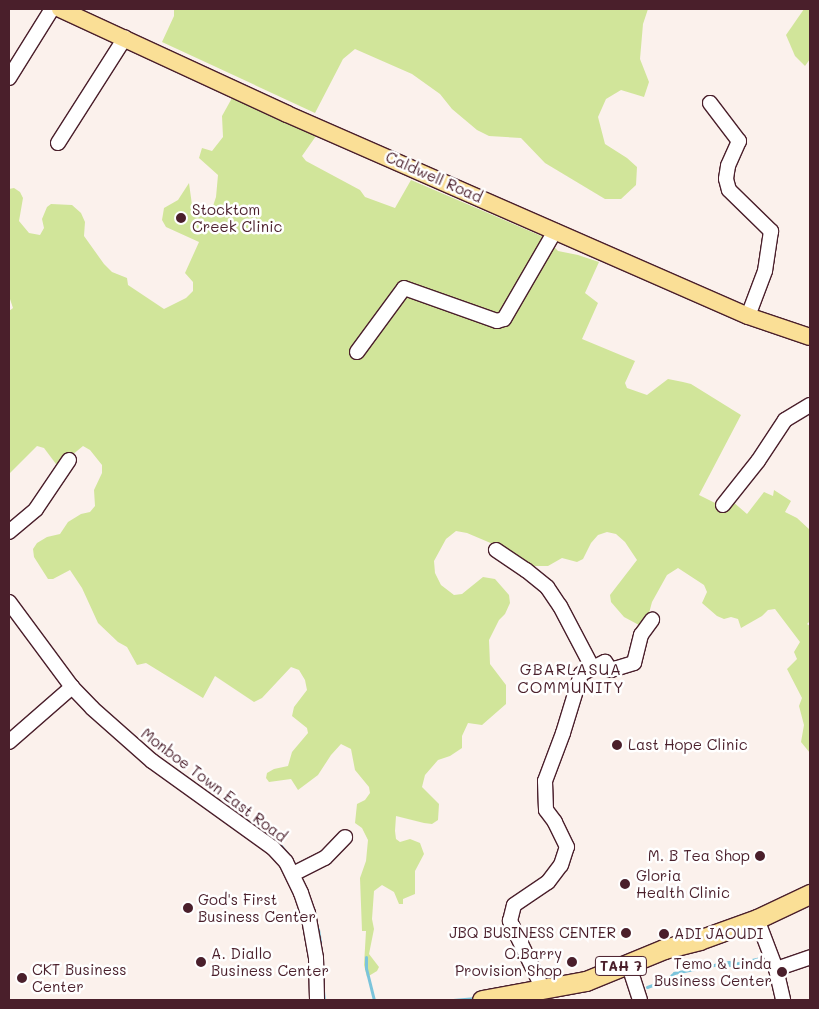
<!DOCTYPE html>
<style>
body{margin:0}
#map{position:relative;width:819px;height:1009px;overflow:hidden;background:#fbf1ec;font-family:Mali,sans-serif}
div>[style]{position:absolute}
.green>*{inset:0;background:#d1e59a}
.stream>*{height:3px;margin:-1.5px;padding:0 1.5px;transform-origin:1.5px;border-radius:1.5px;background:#7bc4db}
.roads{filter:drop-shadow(1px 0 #4a1f2b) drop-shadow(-1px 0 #4a1f2b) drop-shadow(0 1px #4a1f2b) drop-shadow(0 -1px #4a1f2b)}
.minor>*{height:14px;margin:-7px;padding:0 7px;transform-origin:7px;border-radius:7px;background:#fff}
.major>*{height:16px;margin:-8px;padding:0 8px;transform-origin:8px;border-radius:8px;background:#fadf96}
.highway>*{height:19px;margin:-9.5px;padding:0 9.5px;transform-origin:9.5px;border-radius:9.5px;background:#fadf96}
.dots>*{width:14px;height:14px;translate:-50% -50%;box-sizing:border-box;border:2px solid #fff;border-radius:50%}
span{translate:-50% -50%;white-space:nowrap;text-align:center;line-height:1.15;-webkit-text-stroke:5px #fff;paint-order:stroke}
.shield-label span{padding:1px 4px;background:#fff;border:1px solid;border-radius:4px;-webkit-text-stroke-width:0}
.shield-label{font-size:14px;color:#4a1f2b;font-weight:700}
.street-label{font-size:15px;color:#4a1f2b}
.poi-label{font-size:15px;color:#4a1f2b}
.left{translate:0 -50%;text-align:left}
.right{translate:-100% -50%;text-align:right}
.neighbourhood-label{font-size:16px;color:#4a1f2b;letter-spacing:1px}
.frame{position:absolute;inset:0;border:10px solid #4a1f2b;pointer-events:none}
</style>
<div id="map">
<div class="green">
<i style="clip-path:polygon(174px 9px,648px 9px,643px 24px,640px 59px,649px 82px,644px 97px,621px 90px,606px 99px,598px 117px,605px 144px,627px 158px,637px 167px,636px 185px,621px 199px,605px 199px,545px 163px,521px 138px,489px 136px,477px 130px,452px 109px,440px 94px,412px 74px,355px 49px,343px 59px,315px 113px,162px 42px,174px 16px)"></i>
<i style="clip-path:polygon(804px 9px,810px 9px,810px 59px,805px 66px,795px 56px,786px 35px)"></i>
<i style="clip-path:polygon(232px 98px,316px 136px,302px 156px,306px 161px,360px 190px,365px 197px,395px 208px,411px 180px,546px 238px,558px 251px,578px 255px,599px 262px,585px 293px,598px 303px,582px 339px,635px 361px,625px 383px,627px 388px,647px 395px,668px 379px,683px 382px,691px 384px,741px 415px,699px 495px,725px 508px,732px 501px,747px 514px,764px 492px,773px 496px,774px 490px,791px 501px,785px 512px,797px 518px,810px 530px,810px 621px,807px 624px,810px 626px,810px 753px,801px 742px,804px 725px,799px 706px,802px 698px,787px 669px,797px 659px,794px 652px,800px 642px,775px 609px,768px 610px,762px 616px,741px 628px,738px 619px,731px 617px,724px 619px,717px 616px,702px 603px,707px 592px,704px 585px,678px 568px,667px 575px,652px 602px,648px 617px,639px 625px,624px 617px,611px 602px,610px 595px,637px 560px,625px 542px,616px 534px,607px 532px,598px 535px,591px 543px,583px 559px,577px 562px,562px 558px,548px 566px,528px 566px,500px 547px,467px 533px,456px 531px,446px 539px,434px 561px,435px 573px,441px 585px,454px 595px,462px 594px,483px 577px,495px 579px,509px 595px,510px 603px,505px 614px,499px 620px,489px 640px,490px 664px,506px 685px,506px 704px,482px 725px,468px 723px,462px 736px,462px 748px,450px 756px,438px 760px,425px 775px,422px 787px,439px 804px,438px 820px,432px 824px,424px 823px,396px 816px,395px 831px,396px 839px,400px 842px,410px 839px,420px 843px,424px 854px,415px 871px,415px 894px,403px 899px,403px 904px,399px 904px,394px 892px,382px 885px,374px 891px,372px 919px,374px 929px,369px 954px,379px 967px,377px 971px,367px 977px,364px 965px,366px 931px,362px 931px,360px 878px,366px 861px,368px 840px,362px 828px,355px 823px,357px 804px,365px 800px,370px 793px,369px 787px,355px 770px,351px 749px,341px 744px,331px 755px,318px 775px,298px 790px,291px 779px,269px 782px,266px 778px,267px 773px,274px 769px,288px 766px,292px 752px,308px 733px,307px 728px,292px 716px,294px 707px,307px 690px,305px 680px,299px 670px,291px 667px,262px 698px,254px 702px,215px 676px,203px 698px,146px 663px,137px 665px,127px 647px,118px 642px,98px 623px,82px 588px,70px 570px,53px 579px,48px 579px,34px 557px,33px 549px,37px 543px,47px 537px,60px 534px,68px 522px,81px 514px,90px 512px,95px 506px,94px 490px,102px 473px,102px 465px,90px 450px,83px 446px,60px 465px,56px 464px,44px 448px,37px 446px,9px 474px,9px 311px,13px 308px,9px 296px,9px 189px,14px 188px,20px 192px,23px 198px,19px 221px,29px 233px,40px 235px,44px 228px,42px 219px,47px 207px,51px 204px,72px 205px,81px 213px,85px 222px,84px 236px,104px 264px,112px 272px,127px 278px,128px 285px,164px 309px,186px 298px,193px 291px,193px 282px,185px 273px,199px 242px,166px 227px,162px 220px,164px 208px,178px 200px,189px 183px,192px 205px,199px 210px,211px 212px,216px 197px,218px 175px,199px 158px,202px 148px,212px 151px,223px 137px,222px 116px)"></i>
</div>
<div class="stream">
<i style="left:246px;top:820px;width:44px;rotate:36.6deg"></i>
<i style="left:281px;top:846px;width:16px;rotate:50deg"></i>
<i style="left:318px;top:929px;width:13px;rotate:81deg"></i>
<i style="left:366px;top:957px;width:11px;rotate:90deg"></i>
<i style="left:366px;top:968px;width:33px;rotate:76deg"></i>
<i style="left:647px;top:987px;width:20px;rotate:-20deg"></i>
<i style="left:666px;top:980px;width:11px;rotate:-41deg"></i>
<i style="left:674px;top:973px;width:56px;rotate:-11.3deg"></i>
<i style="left:729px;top:962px;width:3px;rotate:72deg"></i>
<i style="left:730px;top:965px;width:36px;rotate:-13deg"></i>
<i style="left:323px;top:991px;width:9px;rotate:84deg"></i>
<i style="left:453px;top:1000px;width:23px;rotate:-5deg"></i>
</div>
<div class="roads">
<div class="minor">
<i style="left:9px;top:78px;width:81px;rotate:-58.1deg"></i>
<i style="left:710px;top:103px;width:48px;rotate:52.7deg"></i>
<i style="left:739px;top:141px;width:27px;rotate:114deg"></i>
<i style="left:728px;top:166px;width:13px;rotate:99deg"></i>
<i style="left:726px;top:179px;width:11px;rotate:75deg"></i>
<i style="left:729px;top:190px;width:59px;rotate:44.3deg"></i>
<i style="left:771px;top:231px;width:40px;rotate:98.5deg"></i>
<i style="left:765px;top:271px;width:48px;rotate:110.7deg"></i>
<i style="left:58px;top:143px;width:125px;rotate:-57.5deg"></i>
<i style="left:357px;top:352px;width:79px;rotate:-53.7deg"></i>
<i style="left:404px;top:288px;width:99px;rotate:19.5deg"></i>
<i style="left:497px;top:321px;width:7px;rotate:-16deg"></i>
<i style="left:504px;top:319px;width:102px;rotate:-59.9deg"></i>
<i style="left:723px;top:505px;width:56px;rotate:-51.5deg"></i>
<i style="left:758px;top:461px;width:49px;rotate:-56.6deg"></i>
<i style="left:785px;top:420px;width:29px;rotate:-31deg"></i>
<i style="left:9px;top:532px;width:35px;rotate:-40deg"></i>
<i style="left:36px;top:509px;width:59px;rotate:-56deg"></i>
<i style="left:496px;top:550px;width:36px;rotate:34deg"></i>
<i style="left:526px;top:570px;width:27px;rotate:39deg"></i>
<i style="left:547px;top:587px;width:23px;rotate:56deg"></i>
<i style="left:560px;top:606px;width:69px;rotate:62.3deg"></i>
<i style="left:9px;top:602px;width:106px;rotate:53.5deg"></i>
<i style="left:72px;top:687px;width:29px;rotate:46deg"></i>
<i style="left:92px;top:708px;width:80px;rotate:41.5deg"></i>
<i style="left:152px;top:761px;width:149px;rotate:35.7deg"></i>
<i style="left:273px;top:848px;width:19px;rotate:47deg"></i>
<i style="left:286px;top:862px;width:34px;rotate:64deg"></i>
<i style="left:301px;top:893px;width:21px;rotate:71deg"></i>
<i style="left:308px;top:913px;width:46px;rotate:79.9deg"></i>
<i style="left:316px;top:958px;width:42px;rotate:88.6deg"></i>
<i style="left:9px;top:742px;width:84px;rotate:-41.1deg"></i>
<i style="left:293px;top:874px;width:36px;rotate:-27deg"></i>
<i style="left:325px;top:858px;width:29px;rotate:-46deg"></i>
<i style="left:757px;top:919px;width:53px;rotate:69.2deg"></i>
<i style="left:776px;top:969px;width:32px;rotate:77deg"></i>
<i style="left:628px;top:963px;width:39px;rotate:72deg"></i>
<i style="left:776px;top:969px;width:36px;rotate:-19deg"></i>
<i style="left:543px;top:989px;width:76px;rotate:-115.9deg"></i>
<i style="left:510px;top:921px;width:16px;rotate:-76deg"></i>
<i style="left:514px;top:905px;width:41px;rotate:-34.1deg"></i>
<i style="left:548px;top:882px;width:21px;rotate:-53deg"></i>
<i style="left:561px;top:865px;width:19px;rotate:-72deg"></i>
<i style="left:567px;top:847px;width:28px;rotate:-116deg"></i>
<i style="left:555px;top:822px;width:15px;rotate:-127deg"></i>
<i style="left:546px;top:810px;width:29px;rotate:-92deg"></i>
<i style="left:545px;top:781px;width:51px;rotate:-69.4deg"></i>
<i style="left:563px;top:733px;width:62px;rotate:-73deg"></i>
<i style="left:581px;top:674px;width:27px;rotate:-27deg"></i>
<i style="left:605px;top:662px;width:10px;rotate:53deg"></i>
<i style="left:611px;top:670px;width:24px;rotate:-17deg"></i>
<i style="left:634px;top:663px;width:29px;rotate:-76deg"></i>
<i style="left:641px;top:635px;width:19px;rotate:-54deg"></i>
</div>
<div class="major">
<i style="left:60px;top:9px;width:250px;rotate:24.8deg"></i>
<i style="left:287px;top:114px;width:503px;rotate:23.66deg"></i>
<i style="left:748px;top:316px;width:65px;rotate:18.7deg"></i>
</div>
<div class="highway">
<i style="left:482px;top:1000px;width:106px;rotate:-10.4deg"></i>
<i style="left:586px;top:981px;width:84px;rotate:-22.3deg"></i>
<i style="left:664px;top:949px;width:36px;rotate:-14deg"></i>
<i style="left:699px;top:940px;width:62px;rotate:-19.9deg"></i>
<i style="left:757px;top:919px;width:59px;rotate:-25.3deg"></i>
</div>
</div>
<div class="dots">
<i style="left:181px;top:218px;background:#4a1f2b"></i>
<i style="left:617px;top:745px;background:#4a1f2b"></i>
<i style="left:760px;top:856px;background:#4a1f2b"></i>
<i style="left:625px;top:884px;background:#4a1f2b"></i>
<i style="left:188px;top:908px;background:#4a1f2b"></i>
<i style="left:626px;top:933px;background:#4a1f2b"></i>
<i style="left:664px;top:934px;background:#4a1f2b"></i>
<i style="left:201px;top:962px;background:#4a1f2b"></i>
<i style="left:572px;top:962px;background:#4a1f2b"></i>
<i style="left:782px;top:972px;background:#4a1f2b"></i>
<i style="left:22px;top:978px;background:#4a1f2b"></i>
</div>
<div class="shield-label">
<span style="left:621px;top:966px">TAH 7</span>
</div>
<div class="street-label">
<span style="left:434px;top:177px;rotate:24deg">Caldwell Road</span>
<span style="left:214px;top:785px;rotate:37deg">Monboe Town East Road</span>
</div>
<div class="poi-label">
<span class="left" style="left:192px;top:218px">Stocktom<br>Creek Clinic</span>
<span class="left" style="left:628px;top:745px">Last Hope Clinic</span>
<span class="right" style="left:750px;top:856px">M. B Tea Shop</span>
<span class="left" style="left:636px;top:884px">Gloria<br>Health Clinic</span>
<span class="left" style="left:198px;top:908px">God's First<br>Business Center</span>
<span class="right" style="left:616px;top:933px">JBQ BUSINESS CENTER</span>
<span class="left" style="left:674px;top:934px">ADI JAOUDI</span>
<span class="left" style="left:211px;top:962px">A. Diallo<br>Business Center</span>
<span class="right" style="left:562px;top:962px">O.Barry<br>Provision Shop</span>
<span class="right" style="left:772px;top:972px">Temo &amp; Linda<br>Business Center</span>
<span class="left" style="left:32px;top:978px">CKT Business<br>Center</span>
</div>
<div class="neighbourhood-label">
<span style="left:571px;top:678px">GBARLASUA<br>COMMUNITY</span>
</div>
<div class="frame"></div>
</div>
